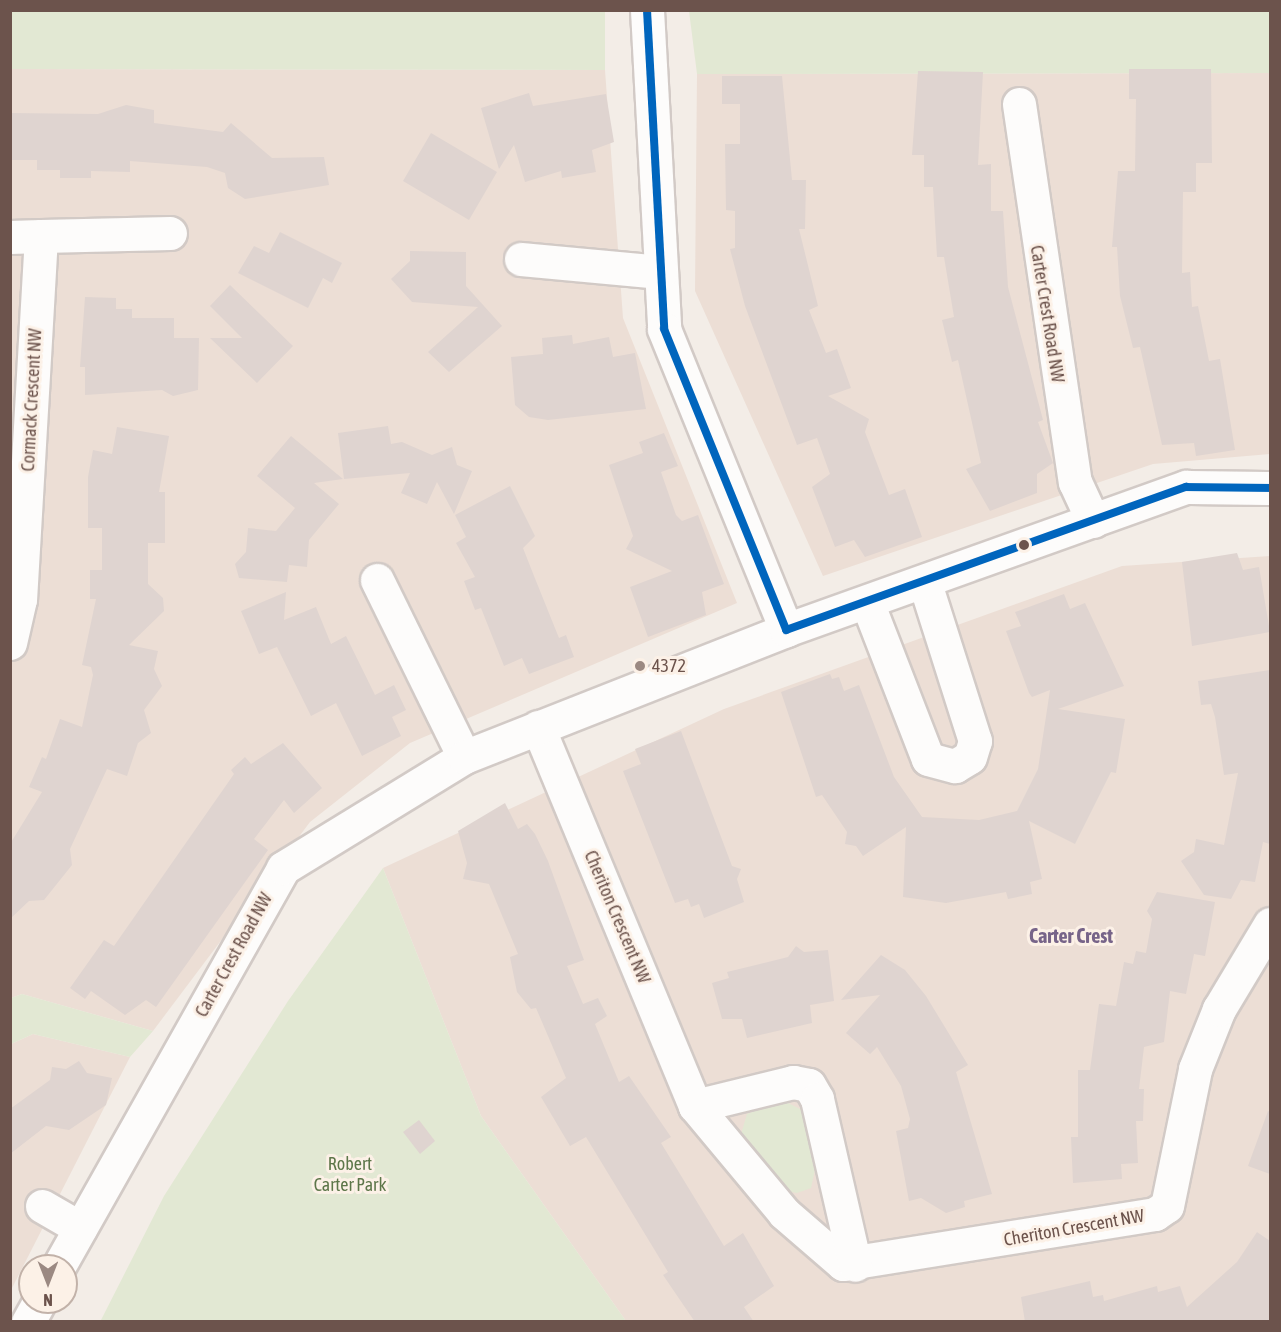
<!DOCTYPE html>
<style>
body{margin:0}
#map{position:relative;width:1281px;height:1332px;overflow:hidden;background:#f3ede7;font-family:"Asap Condensed",sans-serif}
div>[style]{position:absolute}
.residential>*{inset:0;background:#ecded5}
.green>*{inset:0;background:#e2e8d3}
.building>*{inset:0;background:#dfd4d0}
.roads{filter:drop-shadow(2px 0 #d2cac6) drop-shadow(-2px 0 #d2cac6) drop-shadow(0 2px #d2cac6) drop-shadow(0 -2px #d2cac6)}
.minor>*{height:33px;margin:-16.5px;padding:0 16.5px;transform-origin:16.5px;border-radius:16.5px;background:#fdfcfb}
.bus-1>*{height:8px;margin:-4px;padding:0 4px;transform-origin:4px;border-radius:4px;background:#0065bd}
.dots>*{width:16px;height:16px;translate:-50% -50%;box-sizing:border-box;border:3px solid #fcf1e7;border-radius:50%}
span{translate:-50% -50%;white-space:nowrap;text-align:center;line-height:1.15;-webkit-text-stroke:6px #fcf1e7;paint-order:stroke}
.street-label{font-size:18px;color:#6c534c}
.poi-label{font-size:18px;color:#6c534c}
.left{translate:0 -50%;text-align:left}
.park-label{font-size:18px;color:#5d7649}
.neighbourhood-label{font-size:20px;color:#776489;font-weight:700}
.frame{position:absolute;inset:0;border:12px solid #6c534c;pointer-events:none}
.north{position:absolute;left:18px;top:1254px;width:60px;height:60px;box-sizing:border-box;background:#fcf1e7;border:2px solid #c2b2a9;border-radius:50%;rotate:180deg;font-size:16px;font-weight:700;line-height:24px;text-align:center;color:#6c534c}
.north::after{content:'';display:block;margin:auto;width:21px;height:27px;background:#9b8982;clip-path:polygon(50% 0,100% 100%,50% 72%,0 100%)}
</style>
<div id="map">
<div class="residential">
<i style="clip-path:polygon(11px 69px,605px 70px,623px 318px,737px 603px,410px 743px,310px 822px,153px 1031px,22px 994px,11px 998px)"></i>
<i style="clip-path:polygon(1270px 73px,1270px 454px,1153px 464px,823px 576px,695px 291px,697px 74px)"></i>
<i style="clip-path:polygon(1270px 556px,1270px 1321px,626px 1321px,481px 1116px,383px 868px,724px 709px,1122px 566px)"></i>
<i style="clip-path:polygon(33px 1034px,130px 1057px,11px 1290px,11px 1044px)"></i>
</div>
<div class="green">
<i style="clip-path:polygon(11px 10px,605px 11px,605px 70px,11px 69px)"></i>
<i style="clip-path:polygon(689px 11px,1270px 11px,1270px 73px,697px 74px)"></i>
<i style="clip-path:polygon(383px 868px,481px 1116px,626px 1321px,100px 1322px,164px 1196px,288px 1001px)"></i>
<i style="clip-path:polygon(22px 994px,153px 1031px,130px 1057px,33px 1034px,11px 1044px,11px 998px)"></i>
<i style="clip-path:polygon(782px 1100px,802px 1110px,815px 1170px,811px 1188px,797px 1193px,787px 1191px,741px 1134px,747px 1114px)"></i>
</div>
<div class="building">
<i style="clip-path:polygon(1129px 69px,1211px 69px,1212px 163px,1196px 163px,1196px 192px,1183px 192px,1182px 273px,1190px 272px,1192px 307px,1198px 306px,1209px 361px,1220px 359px,1235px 450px,1196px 456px,1194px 443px,1162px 445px,1140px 347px,1133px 348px,1120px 296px,1117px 247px,1112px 247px,1118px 171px,1135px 171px,1136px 99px,1129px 99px)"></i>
<i style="clip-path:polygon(918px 71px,983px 72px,978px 165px,991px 164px,991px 211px,1003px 211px,1008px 287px,1043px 420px,1038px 422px,1053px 463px,1037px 474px,1037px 493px,990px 511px,966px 469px,981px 463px,958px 360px,952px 362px,942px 320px,954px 317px,944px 257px,937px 257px,933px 187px,924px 187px,924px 155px,912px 155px)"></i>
<i style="clip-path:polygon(722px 76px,782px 76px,792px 180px,806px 180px,805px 229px,799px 229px,818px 306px,809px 310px,826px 353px,837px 349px,851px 388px,828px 396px,869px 419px,865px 432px,889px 495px,905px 489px,922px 537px,865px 557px,854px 540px,835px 547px,812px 487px,830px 474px,817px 438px,797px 445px,745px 306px,730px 249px,735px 248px,735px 211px,726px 210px,725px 144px,740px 144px,740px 104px,722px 104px)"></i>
<i style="clip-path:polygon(529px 93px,533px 106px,606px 94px,614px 142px,592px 150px,596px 172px,562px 178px,561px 171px,525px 182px,514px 145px,499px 169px,481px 108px)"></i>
<i style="clip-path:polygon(126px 105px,154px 110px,154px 123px,223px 132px,231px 123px,272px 158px,324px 157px,329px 185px,245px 199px,228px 188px,225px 173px,207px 167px,130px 161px,130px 172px,91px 171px,91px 178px,60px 178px,60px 170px,37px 170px,37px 160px,10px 160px,10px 113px,98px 114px)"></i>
<i style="clip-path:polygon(431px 133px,497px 172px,469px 220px,403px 181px)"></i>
<i style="clip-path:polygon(280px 232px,342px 263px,332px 283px,323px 278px,308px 308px,238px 273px,254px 246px,269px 253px)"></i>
<i style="clip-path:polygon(410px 251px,466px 252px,466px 286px,502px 326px,449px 372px,428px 352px,478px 307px,412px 302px,391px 279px,410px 261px)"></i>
<i style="clip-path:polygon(230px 285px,293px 346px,257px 383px,210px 338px,242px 338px,210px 306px)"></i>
<i style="clip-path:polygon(85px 297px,116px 298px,116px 309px,132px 309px,132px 318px,174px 318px,174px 338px,199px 338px,198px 390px,173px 396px,162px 390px,85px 395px,85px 367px,80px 367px)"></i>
<i style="clip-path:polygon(572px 335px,573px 344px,609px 337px,613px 357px,635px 353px,646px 409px,548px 420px,529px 417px,515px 405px,511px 357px,543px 354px,542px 338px)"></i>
<i style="clip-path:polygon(388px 426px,391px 444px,402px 442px,432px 455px,452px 447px,457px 465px,472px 471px,454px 514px,437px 482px,427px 504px,401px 493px,410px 473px,344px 479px,338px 433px)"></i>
<i style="clip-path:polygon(117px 427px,169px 436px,159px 492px,165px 492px,165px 543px,148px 543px,148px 584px,163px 598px,164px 611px,129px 645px,158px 651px,154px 669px,162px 686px,144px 710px,151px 733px,138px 743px,127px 776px,107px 769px,70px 849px,72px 865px,44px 900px,29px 901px,10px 919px,10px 844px,42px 792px,29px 787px,42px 757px,46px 759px,60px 719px,82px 727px,93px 675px,91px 667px,82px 665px,96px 599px,90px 599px,90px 570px,102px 570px,102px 528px,88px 528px,88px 477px,93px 450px,112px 454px)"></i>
<i style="clip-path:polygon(664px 433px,678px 466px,661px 472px,676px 515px,682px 521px,698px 515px,724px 584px,702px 592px,706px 615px,648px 637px,630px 587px,672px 571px,626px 549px,633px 536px,609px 465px,643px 453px,639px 442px)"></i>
<i style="clip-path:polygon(291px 436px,343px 479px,314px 483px,339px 504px,309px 540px,307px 567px,289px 565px,287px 582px,239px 578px,235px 564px,246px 552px,248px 528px,276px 531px,295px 508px,257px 476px)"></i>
<i style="clip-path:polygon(510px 486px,535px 536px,523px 548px,534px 576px,559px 638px,566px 635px,574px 657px,529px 674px,522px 658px,504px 666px,481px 608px,475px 610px,464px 581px,475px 577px,456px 543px,466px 537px,455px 515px)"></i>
<i style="clip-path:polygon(1237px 553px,1243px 570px,1259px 567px,1270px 632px,1192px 646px,1182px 562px)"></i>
<i style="clip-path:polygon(286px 592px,284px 620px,316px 607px,331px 644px,346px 636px,375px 695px,394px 685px,406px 710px,392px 717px,401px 736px,362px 756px,336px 703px,311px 716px,277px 647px,259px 654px,241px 611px)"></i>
<i style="clip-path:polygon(1064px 594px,1070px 609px,1085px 603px,1124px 686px,1058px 709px,1125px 719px,1116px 773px,1111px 772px,1075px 844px,1029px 821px,1042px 879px,1030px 882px,1032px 894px,1008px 899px,1006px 892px,946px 903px,903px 897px,906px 827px,863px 856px,856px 846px,845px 844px,847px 832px,822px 795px,816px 797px,781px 692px,830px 674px,832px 679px,839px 677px,844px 691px,859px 685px,894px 777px,922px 817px,979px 820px,1017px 811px,1038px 769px,1050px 690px,1032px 697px,1029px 693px,1006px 631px,1021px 626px,1015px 612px)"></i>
<i style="clip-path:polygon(1270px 670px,1270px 844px,1263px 842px,1255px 882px,1241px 880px,1231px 899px,1204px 895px,1181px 861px,1194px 852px,1196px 839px,1224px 845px,1238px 773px,1224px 775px,1215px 717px,1211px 704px,1201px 705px,1198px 681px)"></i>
<i style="clip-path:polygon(681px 731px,732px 866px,741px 869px,737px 879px,744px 902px,704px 918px,699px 904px,691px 907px,688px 899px,675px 903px,623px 771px,641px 764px,635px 749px)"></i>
<i style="clip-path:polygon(283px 743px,322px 788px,294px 813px,284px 800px,254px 839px,268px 850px,156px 1007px,146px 1000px,125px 1015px,91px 991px,85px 999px,70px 988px,104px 940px,114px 946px,234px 774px,231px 770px,245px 757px,251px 764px)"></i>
<i style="clip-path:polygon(505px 803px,518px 829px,527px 824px,535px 834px,548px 861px,584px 960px,567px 966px,583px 1004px,598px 998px,607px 1016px,595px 1024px,619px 1082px,629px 1076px,671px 1137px,661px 1143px,724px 1246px,743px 1233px,774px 1286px,744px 1307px,754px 1322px,695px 1322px,663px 1275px,668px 1272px,586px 1137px,570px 1146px,541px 1097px,566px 1078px,536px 1008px,531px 1009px,517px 992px,510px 957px,518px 954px,489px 884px,463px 879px,467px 863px,458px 831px)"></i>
<i style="clip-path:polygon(1157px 892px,1215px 902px,1205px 956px,1194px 954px,1186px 994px,1170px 991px,1164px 1042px,1144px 1047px,1139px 1089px,1144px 1089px,1143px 1121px,1136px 1121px,1138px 1163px,1121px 1164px,1122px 1179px,1073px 1183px,1071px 1137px,1078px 1137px,1078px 1070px,1090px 1070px,1099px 1004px,1116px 1006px,1124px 962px,1133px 964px,1136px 951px,1146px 953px,1152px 919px,1147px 911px)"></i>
<i style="clip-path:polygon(796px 946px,804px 952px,828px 950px,834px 1001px,810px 1005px,812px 1023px,747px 1038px,742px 1019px,722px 1019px,712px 983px,729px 978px,727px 972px,788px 957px)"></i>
<i style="clip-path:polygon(881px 955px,905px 970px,926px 996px,968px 1065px,956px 1072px,992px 1194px,964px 1201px,965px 1207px,946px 1213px,921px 1198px,909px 1201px,896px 1131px,908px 1128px,910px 1119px,901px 1086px,877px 1047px,870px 1054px,846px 1033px,880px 995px,841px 1000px)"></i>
<i style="clip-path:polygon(79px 1061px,87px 1073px,112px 1078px,106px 1105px,69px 1130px,46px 1126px,10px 1154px,10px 1109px,50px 1080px,52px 1067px,66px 1069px)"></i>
<i style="clip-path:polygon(1268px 1111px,1270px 1112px,1270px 1174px,1248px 1166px)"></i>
<i style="clip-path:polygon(419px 1120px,435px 1141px,420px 1154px,403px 1132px)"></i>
<i style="clip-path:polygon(1257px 1232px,1270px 1241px,1270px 1322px,1025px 1322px,1021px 1297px,1090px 1281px,1093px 1297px,1103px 1295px,1104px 1301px,1157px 1286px,1158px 1292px,1180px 1286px,1187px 1307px,1237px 1262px)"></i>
</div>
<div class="roads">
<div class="minor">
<i style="left:647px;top:10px;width:319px;rotate:86.9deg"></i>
<i style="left:664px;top:329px;width:325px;rotate:67.9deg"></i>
<i style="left:1019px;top:104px;width:382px;rotate:81.6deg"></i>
<i style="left:1075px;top:482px;width:43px;rotate:65.2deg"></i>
<i style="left:41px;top:236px;width:129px;rotate:-1.3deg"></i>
<i style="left:10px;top:237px;width:31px;rotate:-2deg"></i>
<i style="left:41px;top:236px;width:364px;rotate:93.3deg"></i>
<i style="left:20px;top:599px;width:45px;rotate:102.8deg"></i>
<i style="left:521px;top:259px;width:140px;rotate:5.3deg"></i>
<i style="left:377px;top:580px;width:197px;rotate:63.8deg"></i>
<i style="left:867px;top:602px;width:168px;rotate:68.8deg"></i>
<i style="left:928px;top:759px;width:28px;rotate:15deg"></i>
<i style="left:955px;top:766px;width:17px;rotate:-31deg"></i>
<i style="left:970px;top:757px;width:17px;rotate:-73deg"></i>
<i style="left:975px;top:741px;width:166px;rotate:-107.6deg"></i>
<i style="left:538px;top:727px;width:410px;rotate:67.5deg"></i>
<i style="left:695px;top:1106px;width:139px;rotate:50.2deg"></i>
<i style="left:784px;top:1213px;width:78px;rotate:40.8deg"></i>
<i style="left:843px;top:1264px;width:316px;rotate:-9.1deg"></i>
<i style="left:1155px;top:1214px;width:14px;rotate:-34deg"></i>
<i style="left:1167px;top:1206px;width:140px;rotate:-78.4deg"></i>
<i style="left:1195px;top:1069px;width:65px;rotate:-68.2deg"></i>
<i style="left:1219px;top:1009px;width:99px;rotate:-59deg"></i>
<i style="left:695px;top:1106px;width:101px;rotate:-13.8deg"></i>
<i style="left:793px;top:1082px;width:16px;rotate:11deg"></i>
<i style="left:809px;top:1085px;width:16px;rotate:60deg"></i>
<i style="left:817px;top:1099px;width:170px;rotate:77.1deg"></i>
<i style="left:42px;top:1206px;width:44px;rotate:30.1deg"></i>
<i style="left:59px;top:1266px;width:457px;rotate:-60.6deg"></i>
<i style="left:283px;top:868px;width:212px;rotate:-31.5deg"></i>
<i style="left:464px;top:757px;width:346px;rotate:-21.5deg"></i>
<i style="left:786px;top:630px;width:425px;rotate:-19.7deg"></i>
<i style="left:1186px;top:487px;width:84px;rotate:0.7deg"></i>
<i style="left:28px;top:1322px;width:23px;rotate:-61deg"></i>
</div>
</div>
<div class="bus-1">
<i style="left:647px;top:10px;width:319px;rotate:86.9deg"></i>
<i style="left:664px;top:329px;width:325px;rotate:67.9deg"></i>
<i style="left:786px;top:630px;width:425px;rotate:-19.7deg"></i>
<i style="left:1186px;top:487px;width:84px;rotate:0.7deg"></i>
</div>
<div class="dots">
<i style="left:1024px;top:545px;background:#6c534c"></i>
<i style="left:640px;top:666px;background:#9b8982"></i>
</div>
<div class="street-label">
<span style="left:1047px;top:314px;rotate:81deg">Carter Crest Road NW</span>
<span style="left:32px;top:400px;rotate:-87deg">Cormack Crescent NW</span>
<span style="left:617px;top:917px;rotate:67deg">Cheriton Crescent NW</span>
<span style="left:234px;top:955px;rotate:-61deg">Carter Crest Road NW</span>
<span style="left:1074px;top:1228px;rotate:-10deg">Cheriton Crescent NW</span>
</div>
<div class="poi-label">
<span class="left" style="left:652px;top:666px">4372</span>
</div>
<div class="park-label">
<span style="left:350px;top:1175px">Robert<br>Carter Park</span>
</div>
<div class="neighbourhood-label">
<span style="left:1071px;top:935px">Carter Crest</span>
</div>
<div class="frame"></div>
<div class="north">N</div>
</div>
